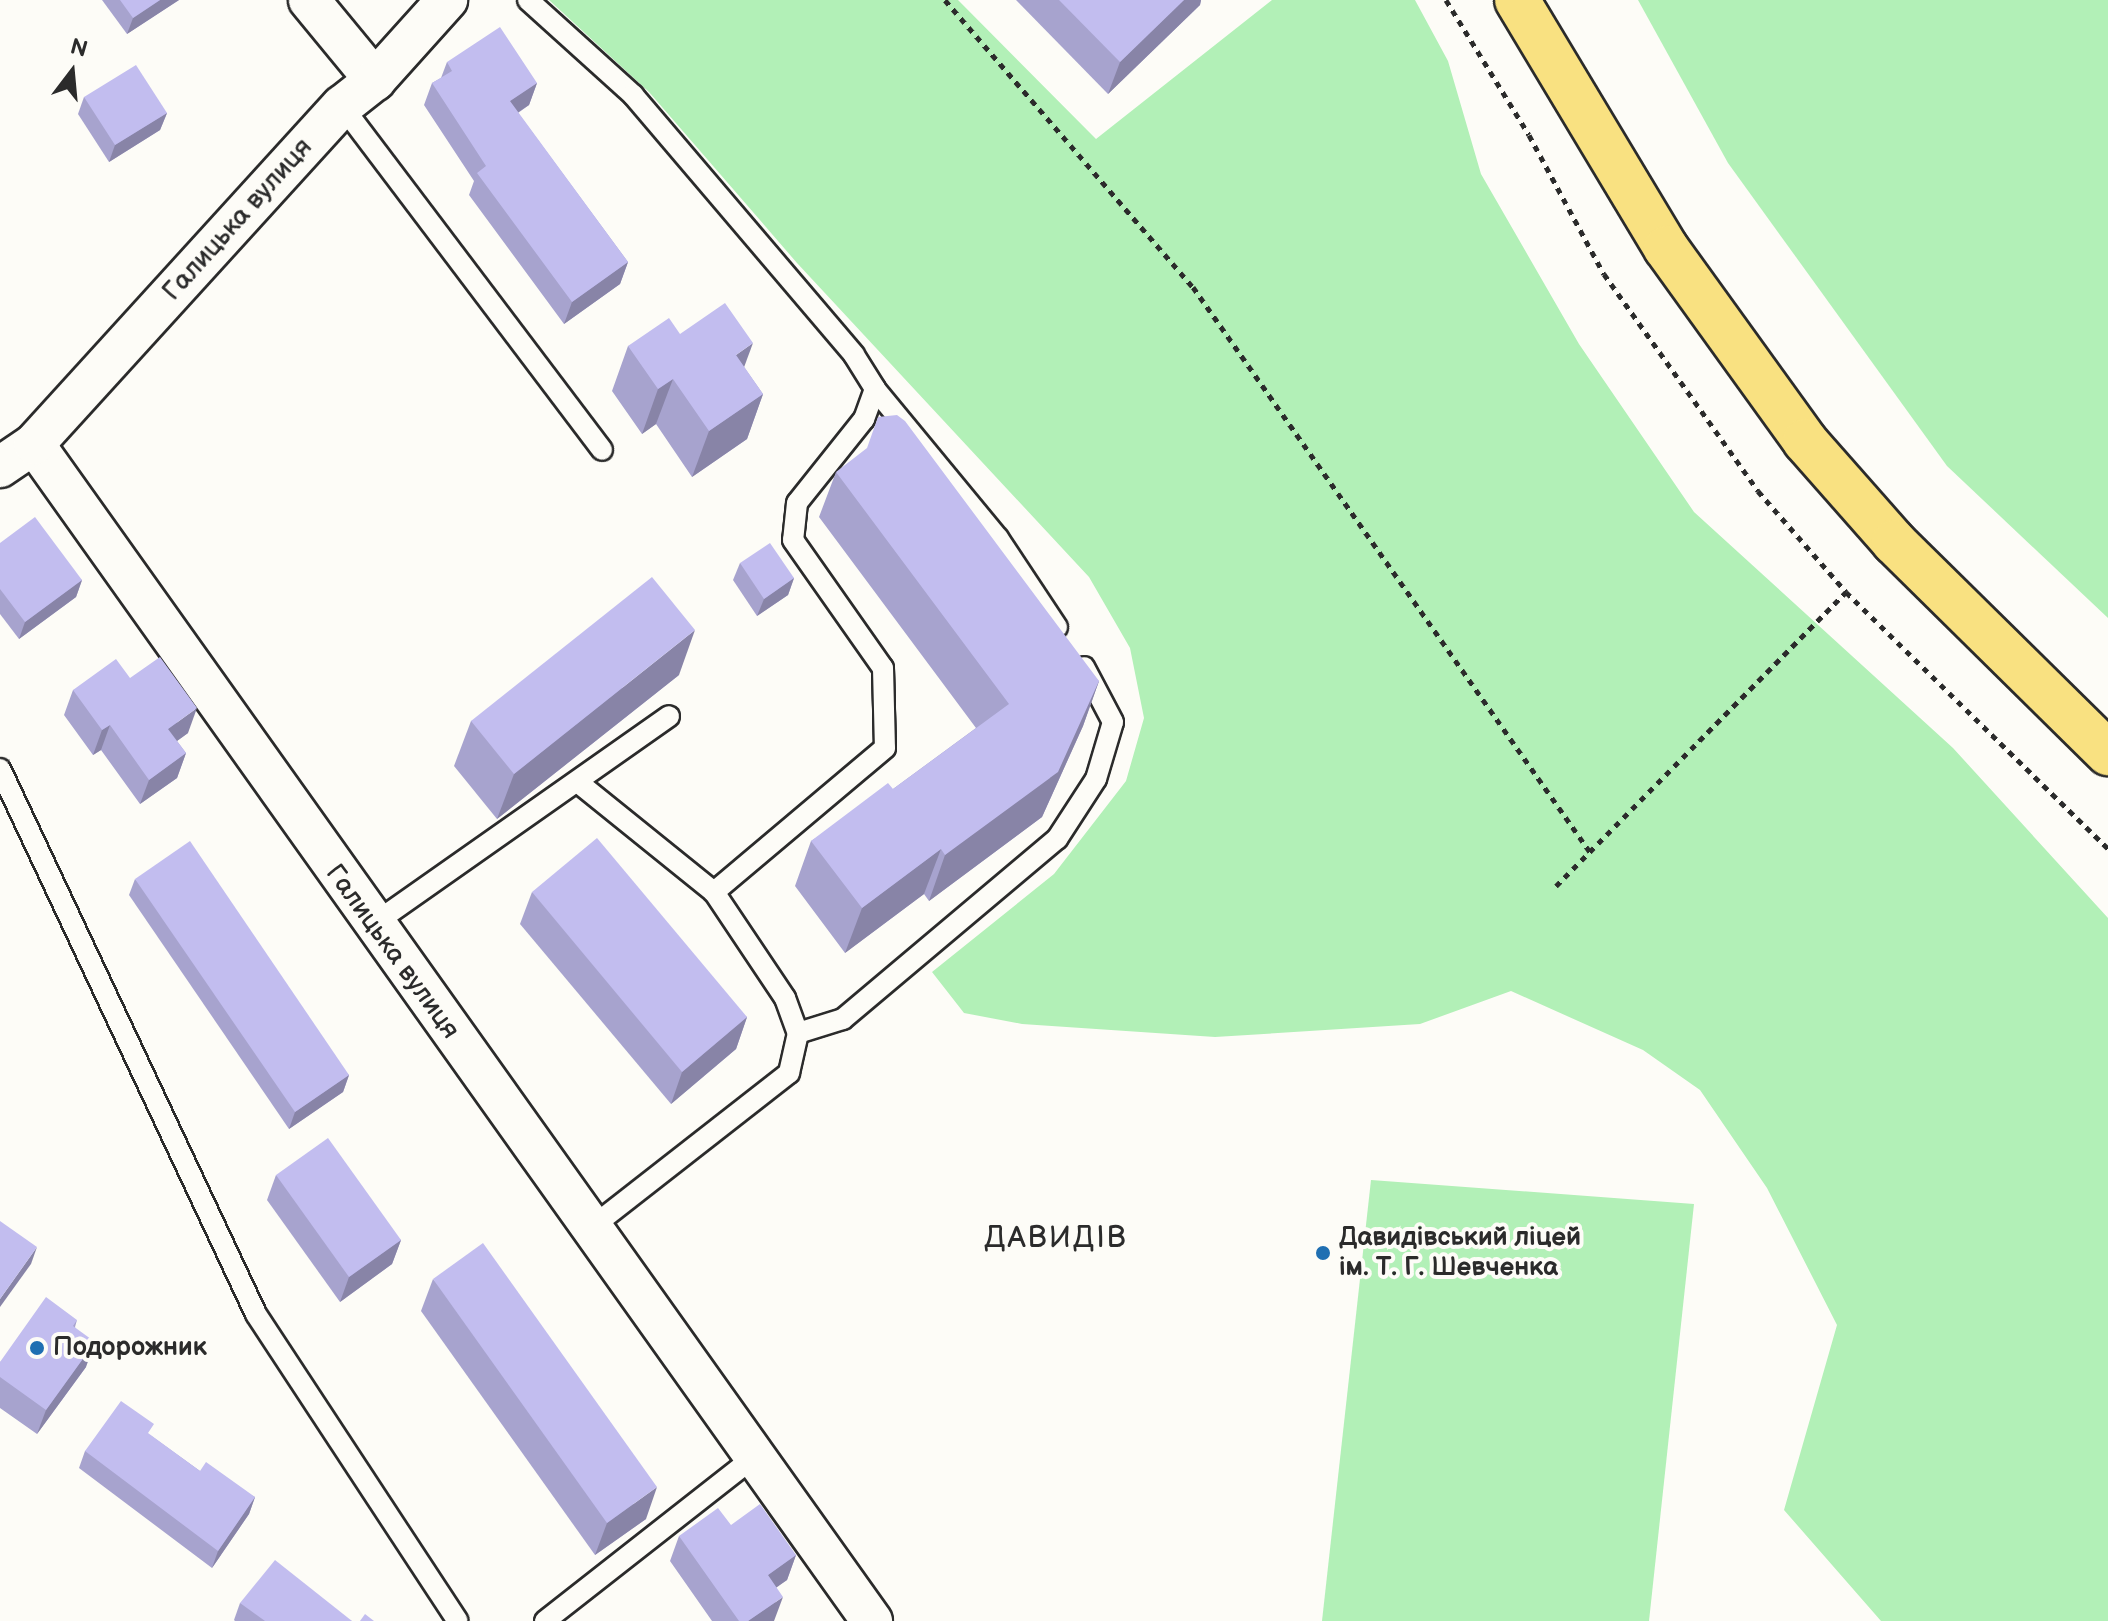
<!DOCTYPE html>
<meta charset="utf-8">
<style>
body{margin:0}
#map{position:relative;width:2108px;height:1621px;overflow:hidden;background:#fdfcf7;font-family:"Balsamiq Sans",sans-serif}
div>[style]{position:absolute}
.green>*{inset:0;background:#b2f0b7}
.path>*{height:5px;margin-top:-2.5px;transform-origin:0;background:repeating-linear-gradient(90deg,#2b2b2b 0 6px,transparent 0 12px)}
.roads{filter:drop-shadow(2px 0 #2b2b2b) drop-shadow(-2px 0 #2b2b2b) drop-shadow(0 2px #2b2b2b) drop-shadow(0 -2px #2b2b2b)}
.service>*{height:20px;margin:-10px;padding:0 10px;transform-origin:10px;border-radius:10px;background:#fdfcf7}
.minor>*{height:40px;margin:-20px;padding:0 20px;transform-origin:20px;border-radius:20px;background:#fdfcf7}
.primary>*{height:44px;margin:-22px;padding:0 22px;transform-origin:22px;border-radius:22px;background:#f9e181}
.wall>*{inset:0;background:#a7a3ce}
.shaded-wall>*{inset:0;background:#8884a7}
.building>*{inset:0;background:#c2bdef}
.dots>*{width:22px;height:22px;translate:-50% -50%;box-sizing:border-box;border:4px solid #fdfcf7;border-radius:50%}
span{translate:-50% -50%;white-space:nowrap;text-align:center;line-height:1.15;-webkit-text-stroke:8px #fdfcf7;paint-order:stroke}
.street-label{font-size:26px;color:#2b2b2b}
.poi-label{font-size:26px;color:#2b2b2b;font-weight:700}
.left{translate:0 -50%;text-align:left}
.quarter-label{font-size:30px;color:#2b2b2b;letter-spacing:2px}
.north{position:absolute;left:32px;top:32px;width:80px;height:80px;-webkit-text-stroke:6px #fdfcf7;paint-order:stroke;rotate:16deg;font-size:22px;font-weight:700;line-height:32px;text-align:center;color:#2b2b2b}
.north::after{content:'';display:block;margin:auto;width:28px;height:36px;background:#2b2b2b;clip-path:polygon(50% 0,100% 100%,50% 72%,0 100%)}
</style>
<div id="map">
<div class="green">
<i style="clip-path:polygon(549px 0,958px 0,1096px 139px,1272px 0,1415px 0,1448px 61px,1481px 174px,1579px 344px,1694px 512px,1953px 748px,2108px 918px,2108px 1621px,1881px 1621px,1784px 1510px,1837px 1325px,1767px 1188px,1700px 1090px,1643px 1050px,1511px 991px,1420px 1024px,1215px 1037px,1022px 1024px,964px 1013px,932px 972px,1054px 874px,1126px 781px,1144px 718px,1130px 648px,1089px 577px,797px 263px,649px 92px)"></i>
<i style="clip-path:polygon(1638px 0,2108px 0,2108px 618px,1947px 466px,1728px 163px)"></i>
<i style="clip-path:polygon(1371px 1180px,1694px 1204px,1649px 1621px,1322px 1621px)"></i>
</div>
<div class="path">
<i style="left:945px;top:0;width:379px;rotate:49.2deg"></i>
<i style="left:1193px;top:287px;width:691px;rotate:54.91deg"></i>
<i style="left:1446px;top:0;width:158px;rotate:58.4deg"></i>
<i style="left:1529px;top:135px;width:158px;rotate:61.7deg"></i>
<i style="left:1604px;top:274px;width:266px;rotate:54.6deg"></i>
<i style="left:1758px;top:491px;width:134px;rotate:48.9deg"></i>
<i style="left:1846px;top:592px;width:367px;rotate:44.4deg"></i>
<i style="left:1556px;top:886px;width:413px;rotate:-45.4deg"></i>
</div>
<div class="roads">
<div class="service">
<i style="left:528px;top:0;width:142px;rotate:42.1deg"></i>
<i style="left:633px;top:95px;width:341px;rotate:49.6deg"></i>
<i style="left:854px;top:355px;width:40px;rotate:58deg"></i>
<i style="left:875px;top:389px;width:32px;rotate:110deg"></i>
<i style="left:864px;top:419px;width:107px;rotate:128.6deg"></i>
<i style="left:797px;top:503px;width:37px;rotate:96deg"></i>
<i style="left:793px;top:540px;width:156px;rotate:54.9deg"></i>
<i style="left:883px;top:668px;width:80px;rotate:88.6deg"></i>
<i style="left:885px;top:748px;width:224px;rotate:139.9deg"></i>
<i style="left:342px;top:106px;width:431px;rotate:52.9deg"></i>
<i style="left:875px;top:389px;width:193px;rotate:50.5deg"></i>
<i style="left:998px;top:538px;width:107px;rotate:56.5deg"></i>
<i style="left:0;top:769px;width:602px;rotate:64.84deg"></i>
<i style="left:256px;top:1314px;width:367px;rotate:56.7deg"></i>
<i style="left:580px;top:784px;width:172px;rotate:38.9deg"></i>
<i style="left:714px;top:892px;width:128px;rotate:56.2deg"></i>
<i style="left:785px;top:998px;width:37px;rotate:70deg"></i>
<i style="left:798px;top:1033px;width:41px;rotate:102.7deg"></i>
<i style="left:789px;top:1073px;width:250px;rotate:142deg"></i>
<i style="left:372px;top:925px;width:363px;rotate:-35.1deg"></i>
<i style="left:798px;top:1033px;width:47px;rotate:-17.3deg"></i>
<i style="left:843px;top:1019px;width:280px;rotate:-40.1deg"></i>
<i style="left:1057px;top:839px;width:72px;rotate:-57deg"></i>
<i style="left:1096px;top:779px;width:59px;rotate:-73.4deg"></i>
<i style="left:1113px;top:722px;width:62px;rotate:-117.8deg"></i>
<i style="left:545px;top:1621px;width:266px;rotate:-38.1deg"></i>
</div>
<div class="minor">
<i style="left:309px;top:0;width:104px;rotate:50.5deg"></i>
<i style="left:34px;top:444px;width:1445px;rotate:54.55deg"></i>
<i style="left:0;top:467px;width:41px;rotate:-34.1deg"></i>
<i style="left:34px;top:444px;width:457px;rotate:-47.7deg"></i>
<i style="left:342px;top:106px;width:42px;rotate:-38.2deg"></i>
<i style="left:375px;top:80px;width:108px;rotate:-48deg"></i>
</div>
<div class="primary">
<i style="left:1517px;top:0;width:289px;rotate:59deg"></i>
<i style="left:1666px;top:248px;width:238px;rotate:54.2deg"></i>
<i style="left:1805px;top:441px;width:135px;rotate:48.6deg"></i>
<i style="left:1894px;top:542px;width:301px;rotate:44.6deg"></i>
</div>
</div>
<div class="wall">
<i style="clip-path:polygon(102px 0,179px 0,127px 34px)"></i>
<i style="clip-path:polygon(1016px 0,1201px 0,1200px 5px,1108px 94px)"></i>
<i style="clip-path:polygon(447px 62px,537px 83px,529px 105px,518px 113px,628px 262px,620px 284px,564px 324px,469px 195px,474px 181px,424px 105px,432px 83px,441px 78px)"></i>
<i style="clip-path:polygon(84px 97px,167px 113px,160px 130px,109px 162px,78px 114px)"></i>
<i style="clip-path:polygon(680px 334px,744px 367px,763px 394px,747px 439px,692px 477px,656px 424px,642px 434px,612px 391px,628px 346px)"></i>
<i style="clip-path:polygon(836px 472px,1099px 681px,1083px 726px,1042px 817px,929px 901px,924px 894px,845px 953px,795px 886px,811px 841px,893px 789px,976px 728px,819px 517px)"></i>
<i style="clip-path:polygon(0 543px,82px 580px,76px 597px,19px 639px,0 614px)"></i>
<i style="clip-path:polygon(740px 563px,794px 578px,788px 595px,757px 616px,733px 580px)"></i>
<i style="clip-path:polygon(679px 675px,497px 819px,454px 766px,471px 721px)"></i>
<i style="clip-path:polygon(130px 678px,188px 733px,177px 741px,186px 753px,177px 778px,140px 804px,101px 750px,93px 755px,64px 715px,73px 690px)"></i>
<i style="clip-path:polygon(135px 879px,349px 1075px,343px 1092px,289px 1129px,129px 895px)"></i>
<i style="clip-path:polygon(532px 892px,747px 1017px,736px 1049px,671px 1104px,520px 924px)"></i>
<i style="clip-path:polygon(276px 1175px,401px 1240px,392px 1264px,340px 1302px,267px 1200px)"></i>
<i style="clip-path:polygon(433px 1279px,646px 1519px,595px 1555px,421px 1311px)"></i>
<i style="clip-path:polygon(77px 1320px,75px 1327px,86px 1367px,37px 1434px,0 1408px,0 1362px)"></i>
<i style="clip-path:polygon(150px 1435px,200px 1471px,255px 1497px,249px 1514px,212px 1568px,79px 1468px,85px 1451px)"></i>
<i style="clip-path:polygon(731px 1525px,796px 1555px,787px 1580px,776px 1587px,774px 1621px,712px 1621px,670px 1561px,679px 1536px)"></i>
<i style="clip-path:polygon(240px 1603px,352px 1621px,235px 1621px,234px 1620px)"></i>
</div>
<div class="shaded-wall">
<i style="clip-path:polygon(160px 0,179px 0,127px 34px,133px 18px)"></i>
<i style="clip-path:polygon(1184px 0,1201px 0,1200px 5px,1108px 94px,1120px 62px)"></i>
<i style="clip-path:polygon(537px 83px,529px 105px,502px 123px,510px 101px)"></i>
<i style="clip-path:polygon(167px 113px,160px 130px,109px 162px,115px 145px)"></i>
<i style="clip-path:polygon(628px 262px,620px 284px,564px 324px,572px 302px)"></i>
<i style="clip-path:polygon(753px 343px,736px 389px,736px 355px)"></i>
<i style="clip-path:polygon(673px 379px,656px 424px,642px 434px,658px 389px)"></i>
<i style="clip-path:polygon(763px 394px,747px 439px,692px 477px,709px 431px)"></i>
<i style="clip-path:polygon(794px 578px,788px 595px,757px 616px,764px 599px)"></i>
<i style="clip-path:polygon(82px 580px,76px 597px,19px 639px,25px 622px)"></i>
<i style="clip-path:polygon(695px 630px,679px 675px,497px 819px,514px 774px)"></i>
<i style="clip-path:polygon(1099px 681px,1083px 726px,1042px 817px,929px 901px,945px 855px)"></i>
<i style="clip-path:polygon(197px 708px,188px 733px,159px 754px,168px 729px)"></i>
<i style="clip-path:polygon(110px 725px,101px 750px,93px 755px,102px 730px)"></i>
<i style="clip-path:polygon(186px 753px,177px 778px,140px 804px,149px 780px)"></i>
<i style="clip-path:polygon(941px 849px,924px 894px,845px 953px,862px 908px)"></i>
<i style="clip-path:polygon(747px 1017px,736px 1049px,671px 1104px,682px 1072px)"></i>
<i style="clip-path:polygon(349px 1075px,343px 1092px,289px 1129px,295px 1112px)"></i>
<i style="clip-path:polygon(401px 1240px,392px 1264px,340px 1302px,349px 1277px)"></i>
<i style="clip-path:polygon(37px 1247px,31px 1264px,0 1307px,0 1299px)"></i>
<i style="clip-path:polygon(95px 1342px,86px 1367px,37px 1434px,46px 1410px)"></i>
<i style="clip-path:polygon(657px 1487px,646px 1519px,595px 1555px,607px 1523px)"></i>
<i style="clip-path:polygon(255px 1497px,249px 1514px,212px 1568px,218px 1551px)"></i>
<i style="clip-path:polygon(796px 1555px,787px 1580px,759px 1600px,768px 1575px)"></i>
<i style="clip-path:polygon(783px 1597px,774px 1621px,748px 1621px)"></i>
</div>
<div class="building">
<i style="clip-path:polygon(120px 0,160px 0,133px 18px)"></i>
<i style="clip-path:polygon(1059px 0,1184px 0,1120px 62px)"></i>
<i style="clip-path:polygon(500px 27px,537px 83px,510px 101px,628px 262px,572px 302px,477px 173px,486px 166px,432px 83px,452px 71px,447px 62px)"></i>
<i style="clip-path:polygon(136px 65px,167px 113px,115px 145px,84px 97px)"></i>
<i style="clip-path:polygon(725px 303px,753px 343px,736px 355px,763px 394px,709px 431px,673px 379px,658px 389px,628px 346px,669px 318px,680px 334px)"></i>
<i style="clip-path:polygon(897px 415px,905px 421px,1099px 681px,1058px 772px,945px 855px,941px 849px,862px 908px,811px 841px,888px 783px,893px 789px,1009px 704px,836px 472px,867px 448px,878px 417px)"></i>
<i style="clip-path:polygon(35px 517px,82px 580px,25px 622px,0 589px,0 543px)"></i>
<i style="clip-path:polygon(770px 543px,794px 578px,764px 599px,740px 563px)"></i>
<i style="clip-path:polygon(652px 577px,695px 630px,514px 774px,471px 721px)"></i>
<i style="clip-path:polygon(160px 657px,197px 708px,168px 729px,186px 753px,149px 780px,110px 725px,102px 730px,73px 690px,116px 659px,130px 678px)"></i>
<i style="clip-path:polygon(597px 838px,747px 1017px,682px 1072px,532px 892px)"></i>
<i style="clip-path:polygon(190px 841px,349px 1075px,295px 1112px,135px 879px)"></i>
<i style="clip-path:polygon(328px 1138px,401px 1240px,349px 1277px,276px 1175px)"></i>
<i style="clip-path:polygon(0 1221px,37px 1247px,0 1299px)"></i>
<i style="clip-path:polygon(483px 1243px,657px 1487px,607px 1523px,433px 1279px)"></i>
<i style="clip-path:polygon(46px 1297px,77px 1320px,73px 1326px,95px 1342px,46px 1410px,0 1377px,0 1362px)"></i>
<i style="clip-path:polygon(121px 1401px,154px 1424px,148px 1433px,200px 1471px,206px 1462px,255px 1497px,218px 1551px,85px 1451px)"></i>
<i style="clip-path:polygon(760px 1504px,796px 1555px,768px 1575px,783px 1597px,748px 1621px,739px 1621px,679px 1536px,718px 1508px,731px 1525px)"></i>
<i style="clip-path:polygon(275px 1560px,352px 1621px,265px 1621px,240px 1603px)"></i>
<i style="clip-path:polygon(365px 1614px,374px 1621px,360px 1621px)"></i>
</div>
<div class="dots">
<i style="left:1323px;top:1253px;background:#1f6fb2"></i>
<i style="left:37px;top:1348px;background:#1f6fb2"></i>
</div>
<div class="street-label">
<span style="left:238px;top:220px;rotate:-48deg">Галицька вулиця</span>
<span style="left:392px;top:952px;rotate:54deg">Галицька вулиця</span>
</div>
<div class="poi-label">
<span class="left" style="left:1339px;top:1253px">Давидівський ліцей<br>ім. Т. Г. Шевченка</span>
<span class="left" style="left:53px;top:1348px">Подорожник</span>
</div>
<div class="quarter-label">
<span style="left:1056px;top:1238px">ДАВИДІВ</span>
</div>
<div class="north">N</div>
</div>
